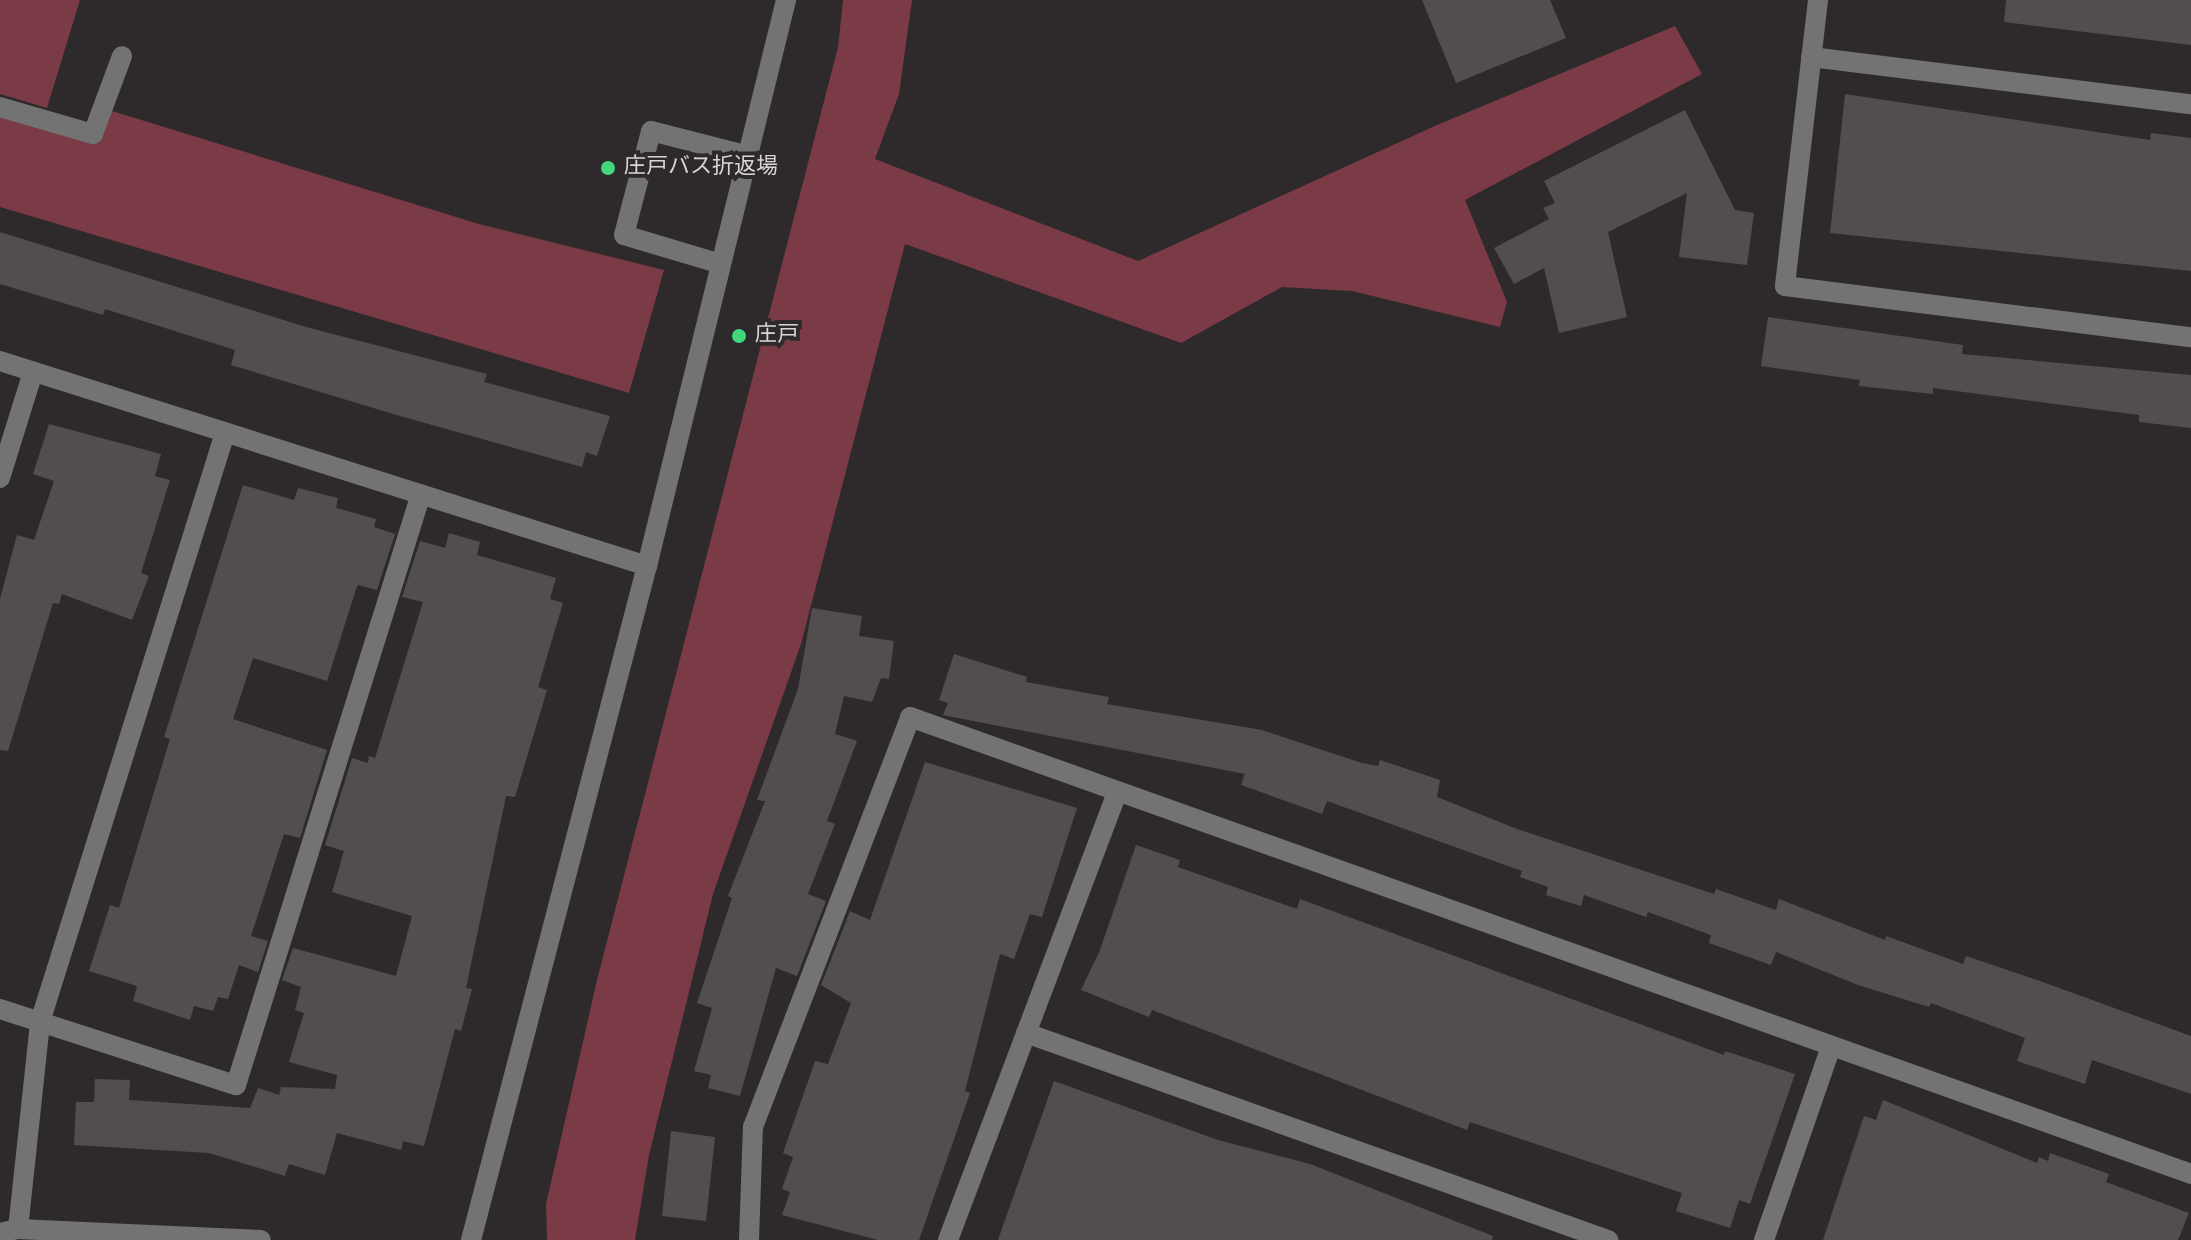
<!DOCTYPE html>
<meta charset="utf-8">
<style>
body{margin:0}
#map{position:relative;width:2191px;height:1240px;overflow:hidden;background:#2e2a2b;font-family:Overpass,"Noto Sans JP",sans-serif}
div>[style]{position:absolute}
.green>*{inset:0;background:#7a3a46}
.building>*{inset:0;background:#524e4e}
.minor>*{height:20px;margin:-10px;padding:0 10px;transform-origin:10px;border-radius:10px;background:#727372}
.dots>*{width:22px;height:22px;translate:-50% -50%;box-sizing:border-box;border:4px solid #2e2a2b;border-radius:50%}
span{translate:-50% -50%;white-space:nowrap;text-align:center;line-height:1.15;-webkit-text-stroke:8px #2e2a2b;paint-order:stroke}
.poi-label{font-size:22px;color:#d7d5d5}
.left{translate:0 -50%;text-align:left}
</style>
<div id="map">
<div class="green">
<i style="clip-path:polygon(0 0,80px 0,47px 108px,0 94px)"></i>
<i style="clip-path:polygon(843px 0,912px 0,899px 94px,875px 159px,1138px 261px,1437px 125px,1675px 26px,1702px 74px,1465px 200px,1507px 302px,1500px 327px,1352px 291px,1282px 287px,1181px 343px,905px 244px,801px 644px,713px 894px,649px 1155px,635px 1240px,547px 1240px,546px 1204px,597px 980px,838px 47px)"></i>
<i style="clip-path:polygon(112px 111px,479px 224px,664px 270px,629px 393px,0 207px,0 116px,94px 143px)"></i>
</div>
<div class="building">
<i style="clip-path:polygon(1422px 0,1550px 0,1566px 38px,1456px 83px)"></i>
<i style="clip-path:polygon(2006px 0,2191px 0,2191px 45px,2004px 22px)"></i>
<i style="clip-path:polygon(1845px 94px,2150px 140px,2151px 133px,2191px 138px,2191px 271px,1830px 233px)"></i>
<i style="clip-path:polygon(1685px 110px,1735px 210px,1754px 213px,1747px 265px,1679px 257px,1687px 193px,1608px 232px,1627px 317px,1559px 333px,1544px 268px,1514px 284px,1494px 248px,1549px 219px,1543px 208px,1555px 203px,1544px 181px)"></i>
<i style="clip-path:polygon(0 232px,306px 327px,487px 374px,484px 382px,610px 416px,597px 456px,586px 452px,582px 467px,400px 416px,231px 365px,235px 350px,105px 309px,103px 315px,0 284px)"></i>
<i style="clip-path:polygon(1768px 317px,1963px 345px,1962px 354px,2191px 375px,2191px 428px,2139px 422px,2139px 415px,1933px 388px,1933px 394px,1859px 386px,1860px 380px,1761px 366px)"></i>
<i style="clip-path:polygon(49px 424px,161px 454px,155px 476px,170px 480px,141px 573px,149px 576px,132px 620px,62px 594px,59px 604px,53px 603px,8px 751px,0 750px,0 599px,17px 535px,34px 540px,54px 481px,33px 474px)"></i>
<i style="clip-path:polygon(243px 485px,294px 500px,298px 488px,338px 498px,336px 508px,376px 519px,374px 527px,395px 534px,377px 590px,358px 585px,356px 589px,327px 681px,253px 658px,233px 719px,327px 750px,300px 838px,284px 834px,251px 936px,268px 941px,258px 972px,239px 965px,228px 999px,218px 997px,213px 1011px,194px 1006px,190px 1020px,133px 1001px,137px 986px,89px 971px,110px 905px,119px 908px,170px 739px,164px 737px)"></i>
<i style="clip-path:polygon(449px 533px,480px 542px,477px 555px,556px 578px,550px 599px,563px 603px,538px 687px,547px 690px,515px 797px,506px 796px,466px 988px,472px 989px,461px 1031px,455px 1029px,424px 1146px,403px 1141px,401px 1150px,337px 1133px,325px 1175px,289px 1164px,285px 1176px,209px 1153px,74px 1145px,76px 1102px,94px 1102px,95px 1079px,130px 1080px,129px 1100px,250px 1108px,258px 1088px,279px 1095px,281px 1087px,335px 1089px,337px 1075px,289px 1062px,304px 1013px,295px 1010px,301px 987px,282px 980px,293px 948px,396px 976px,412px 916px,332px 892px,344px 851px,325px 845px,352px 758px,368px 763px,369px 756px,375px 758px,423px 602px,402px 597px,420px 541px,445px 548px)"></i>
<i style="clip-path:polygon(812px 608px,862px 616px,859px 636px,894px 641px,889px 679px,881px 678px,872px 702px,844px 696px,835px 734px,857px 741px,827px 821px,835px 824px,808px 894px,826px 901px,797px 976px,776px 968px,740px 1096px,708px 1088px,711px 1075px,694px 1071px,712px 1008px,697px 1003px,732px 898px,728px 896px,765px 801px,757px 800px,798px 689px)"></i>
<i style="clip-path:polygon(954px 654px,1027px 677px,1026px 682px,1109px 697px,1107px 704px,1262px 730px,1362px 763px,1378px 766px,1380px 760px,1440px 780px,1437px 797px,1517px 829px,1714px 894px,1716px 889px,1776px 910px,1779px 899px,1885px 940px,1886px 936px,1963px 964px,1966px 956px,2040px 981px,2191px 1036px,2191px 1094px,2092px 1060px,2085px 1084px,2017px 1061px,2025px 1038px,1931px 1003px,1929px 1007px,1858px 985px,1776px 952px,1771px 965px,1709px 943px,1711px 935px,1648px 912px,1646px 917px,1584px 895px,1581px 906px,1546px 895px,1548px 887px,1520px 877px,1522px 871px,1327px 801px,1322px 814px,1241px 785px,1245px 774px,943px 715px,948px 703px,939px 700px)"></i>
<i style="clip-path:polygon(925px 762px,1077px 808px,1042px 917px,1030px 914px,1014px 959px,1000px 954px,965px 1091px,970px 1093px,919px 1240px,878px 1240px,782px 1215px,790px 1192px,782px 1189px,793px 1157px,783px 1153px,815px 1061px,828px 1064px,851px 1003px,821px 985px,850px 911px,870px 920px)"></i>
<i style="clip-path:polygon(1136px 845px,1180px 860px,1178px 867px,1297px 909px,1300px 899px,1724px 1055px,1725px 1051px,1795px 1074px,1750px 1204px,1739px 1200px,1730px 1228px,1676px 1211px,1682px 1193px,1470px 1122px,1467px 1130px,1152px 1010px,1149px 1017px,1081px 990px,1100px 950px)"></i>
<i style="clip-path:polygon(1054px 1081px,1218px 1140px,1310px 1164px,1493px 1236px,1492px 1240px,998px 1240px)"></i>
<i style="clip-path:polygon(1883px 1100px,2037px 1163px,2039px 1157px,2048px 1161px,2050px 1153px,2109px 1174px,2106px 1182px,2189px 1213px,2178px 1240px,1823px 1240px,1864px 1116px,1876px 1120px)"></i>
<i style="clip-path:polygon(671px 1131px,715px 1137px,706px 1221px,662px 1216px)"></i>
</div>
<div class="minor">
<i style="left:1818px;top:0;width:288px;rotate:96.6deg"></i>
<i style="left:1785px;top:286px;width:409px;rotate:7.2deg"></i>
<i style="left:1811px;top:57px;width:383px;rotate:7.1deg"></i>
<i style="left:0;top:107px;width:97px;rotate:16.2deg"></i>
<i style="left:93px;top:134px;width:83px;rotate:-69.6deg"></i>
<i style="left:721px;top:264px;width:101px;rotate:-163.4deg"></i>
<i style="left:624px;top:235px;width:107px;rotate:-75.4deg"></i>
<i style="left:651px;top:131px;width:101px;rotate:14.3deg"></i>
<i style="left:0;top:361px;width:679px;rotate:17.58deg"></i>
<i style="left:0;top:478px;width:111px;rotate:-72.7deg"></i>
<i style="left:0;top:1009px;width:248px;rotate:17.9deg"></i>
<i style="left:236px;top:1085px;width:619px;rotate:-72.62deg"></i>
<i style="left:1026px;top:1033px;width:618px;rotate:19.58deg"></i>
<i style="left:18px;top:1229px;width:208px;rotate:-83.9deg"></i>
<i style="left:40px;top:1022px;width:617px;rotate:-72.56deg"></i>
<i style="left:0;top:1233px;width:18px;rotate:-13deg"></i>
<i style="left:18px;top:1229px;width:243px;rotate:2.6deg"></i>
<i style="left:471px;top:1240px;width:697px;rotate:-75.37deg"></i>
<i style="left:647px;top:566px;width:583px;rotate:-76.2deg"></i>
<i style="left:749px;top:1240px;width:113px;rotate:-88deg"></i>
<i style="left:753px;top:1127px;width:439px;rotate:-69deg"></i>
<i style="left:910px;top:717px;width:1360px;rotate:19.63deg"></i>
<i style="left:948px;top:1240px;width:478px;rotate:-69.3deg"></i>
<i style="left:1764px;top:1240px;width:205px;rotate:-70.9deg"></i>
</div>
<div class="dots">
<i style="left:608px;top:168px;background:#42d77b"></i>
<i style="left:739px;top:336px;background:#42d77b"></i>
</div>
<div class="poi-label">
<span class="left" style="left:624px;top:168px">庄戸バス折返場</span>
<span class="left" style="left:755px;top:336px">庄戸</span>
</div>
</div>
